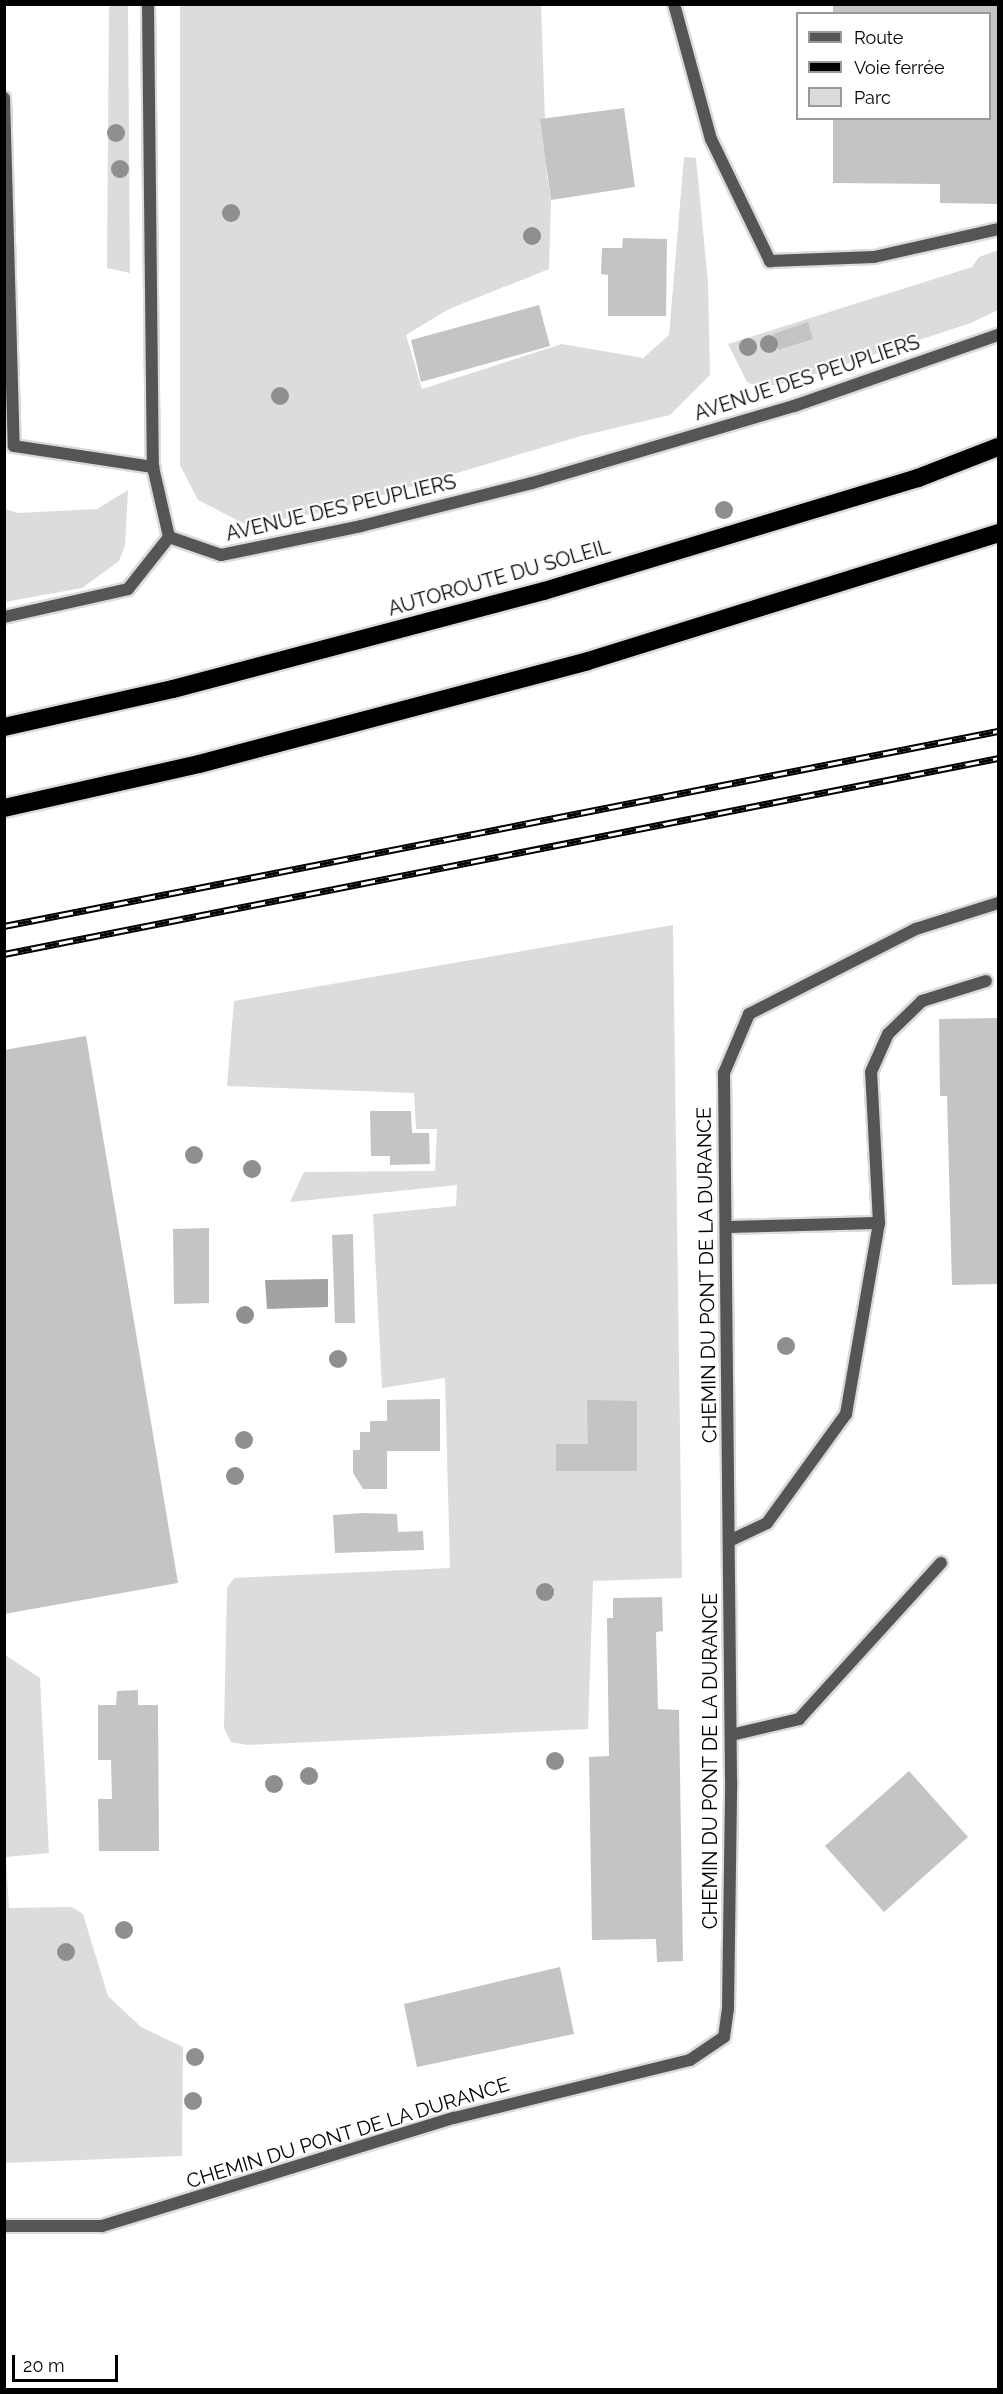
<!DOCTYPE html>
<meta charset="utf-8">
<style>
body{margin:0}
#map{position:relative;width:1003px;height:2394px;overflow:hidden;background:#fff;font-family:Raleway,sans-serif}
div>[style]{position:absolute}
.green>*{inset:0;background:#dcdcdc}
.water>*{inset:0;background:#a3a3a3}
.building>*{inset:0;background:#c4c4c4}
.roads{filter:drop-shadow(2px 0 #dbdbdb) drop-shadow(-2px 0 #dbdbdb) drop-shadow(0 2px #dbdbdb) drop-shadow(0 -2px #dbdbdb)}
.lane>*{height:12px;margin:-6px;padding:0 6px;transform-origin:6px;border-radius:6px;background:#555}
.street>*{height:12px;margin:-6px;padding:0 6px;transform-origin:6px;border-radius:6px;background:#555}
.highway>*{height:18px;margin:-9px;padding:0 9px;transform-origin:9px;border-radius:9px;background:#000}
.rail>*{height:7px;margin-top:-3.5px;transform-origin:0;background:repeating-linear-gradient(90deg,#fff 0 14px,#000 0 28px);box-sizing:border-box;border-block:2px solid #000}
.trees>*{width:18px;height:18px;margin:-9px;border-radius:50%;background:#8f8f8f}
span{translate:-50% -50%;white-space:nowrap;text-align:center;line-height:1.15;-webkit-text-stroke:4.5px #fff;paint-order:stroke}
.street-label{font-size:20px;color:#000}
.frame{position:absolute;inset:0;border:6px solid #000;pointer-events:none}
.legend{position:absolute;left:796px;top:12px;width:195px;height:108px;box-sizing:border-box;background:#fff;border:2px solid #999;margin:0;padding:8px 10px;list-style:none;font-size:18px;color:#000}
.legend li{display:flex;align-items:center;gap:12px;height:30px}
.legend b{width:30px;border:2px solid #999}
.scale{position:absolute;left:12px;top:2355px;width:106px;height:27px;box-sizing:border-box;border:3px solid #000;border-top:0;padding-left:8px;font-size:18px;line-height:21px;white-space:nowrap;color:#000;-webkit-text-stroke:4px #fff;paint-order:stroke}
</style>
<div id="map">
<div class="green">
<i style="clip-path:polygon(109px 5px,128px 5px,130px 273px,107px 268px)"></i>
<i style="clip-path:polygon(180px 5px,541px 5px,547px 176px,551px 200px,549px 269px,449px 309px,406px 335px,422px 389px,562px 344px,643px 358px,669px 335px,684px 157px,696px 158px,708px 283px,710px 375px,670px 415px,581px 436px,336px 509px,249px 526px,198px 500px,180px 465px)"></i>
<i style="clip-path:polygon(998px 250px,998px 310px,971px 323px,793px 381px,760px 388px,747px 382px,728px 344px,972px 267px,979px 257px)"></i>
<i style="clip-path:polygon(128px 490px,125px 545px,119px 561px,82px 588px,5px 602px,5px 509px,18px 513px,97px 509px)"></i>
<i style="clip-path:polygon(673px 925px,682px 1578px,593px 1581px,588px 1729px,247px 1745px,231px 1742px,224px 1728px,227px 1588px,234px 1578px,450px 1568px,445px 1378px,382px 1388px,373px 1214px,456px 1206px,457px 1185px,290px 1202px,304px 1172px,435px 1171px,437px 1129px,416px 1129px,414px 1093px,227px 1086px,234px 1001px)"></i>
<i style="clip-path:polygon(5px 1655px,40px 1678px,49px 1853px,6px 1857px,9px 1908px,72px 1907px,83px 1914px,108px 1996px,141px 2027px,183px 2047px,182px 2156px,5px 2163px)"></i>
</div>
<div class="water">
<i style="clip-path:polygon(328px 1279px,328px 1307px,267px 1309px,265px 1280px)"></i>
</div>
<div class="building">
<i style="clip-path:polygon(833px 4px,998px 4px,998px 204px,940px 203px,940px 184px,833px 183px,833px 118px,990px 118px,990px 14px,833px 14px)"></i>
<i style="clip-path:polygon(624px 108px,635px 187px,551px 200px,540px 119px)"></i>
<i style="clip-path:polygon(623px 238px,667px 239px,666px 316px,608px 316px,608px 275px,601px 274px,602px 248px,622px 248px)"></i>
<i style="clip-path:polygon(539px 305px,550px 346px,421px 382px,411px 340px)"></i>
<i style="clip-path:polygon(808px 322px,813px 339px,778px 350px,773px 334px)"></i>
<i style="clip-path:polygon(998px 1018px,998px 1284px,952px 1285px,947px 1096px,940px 1096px,939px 1019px)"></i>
<i style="clip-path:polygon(86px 1036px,178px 1583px,4px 1614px,4px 1050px)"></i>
<i style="clip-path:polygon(370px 1111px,411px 1111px,412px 1133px,429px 1133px,430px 1164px,390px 1165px,390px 1156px,371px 1156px)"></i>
<i style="clip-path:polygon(209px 1228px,209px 1303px,174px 1304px,173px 1229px)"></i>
<i style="clip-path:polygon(353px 1234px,355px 1323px,335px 1323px,332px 1235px)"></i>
<i style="clip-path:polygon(440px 1399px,440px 1451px,387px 1451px,387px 1489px,363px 1489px,353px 1473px,353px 1450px,360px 1450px,360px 1432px,370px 1432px,370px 1421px,387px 1421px,387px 1400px)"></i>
<i style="clip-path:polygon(587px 1400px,637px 1401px,637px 1471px,556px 1471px,556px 1444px,588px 1444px)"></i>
<i style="clip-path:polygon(364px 1513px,397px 1514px,398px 1532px,423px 1531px,424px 1550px,335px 1553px,333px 1515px)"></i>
<i style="clip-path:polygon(662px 1597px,663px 1631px,656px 1632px,658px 1709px,679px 1710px,683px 1961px,657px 1962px,656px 1939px,592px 1940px,589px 1757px,609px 1756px,607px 1618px,613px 1618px,613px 1598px)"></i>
<i style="clip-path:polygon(138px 1690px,138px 1705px,158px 1705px,159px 1851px,99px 1851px,98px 1799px,112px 1799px,111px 1760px,98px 1760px,98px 1705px,116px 1705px,117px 1691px)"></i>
<i style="clip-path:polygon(909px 1771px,968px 1837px,884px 1912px,825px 1846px)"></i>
<i style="clip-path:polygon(560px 1967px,574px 2034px,417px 2067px,404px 2004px)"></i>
</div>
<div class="roads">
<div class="lane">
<i style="left:674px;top:4px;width:140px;rotate:74.7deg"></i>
<i style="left:711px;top:139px;width:136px;rotate:64.2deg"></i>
<i style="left:770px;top:261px;width:104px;rotate:-2.2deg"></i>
<i style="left:874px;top:257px;width:127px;rotate:-12.7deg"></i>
<i style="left:4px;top:98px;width:348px;rotate:88.4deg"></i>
<i style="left:14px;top:446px;width:141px;rotate:8.6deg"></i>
<i style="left:4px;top:617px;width:127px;rotate:-12.7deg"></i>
<i style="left:128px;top:589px;width:66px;rotate:-51.7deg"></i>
<i style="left:726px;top:1227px;width:153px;rotate:-1.5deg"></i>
<i style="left:879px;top:1223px;width:151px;rotate:-93deg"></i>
<i style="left:871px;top:1072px;width:42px;rotate:-65.9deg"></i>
<i style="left:888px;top:1034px;width:47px;rotate:-44.1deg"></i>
<i style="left:922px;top:1001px;width:67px;rotate:-17.4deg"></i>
<i style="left:729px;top:1541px;width:42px;rotate:-25.3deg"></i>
<i style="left:767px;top:1523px;width:135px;rotate:-54.1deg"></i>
<i style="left:846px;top:1414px;width:194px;rotate:-80.2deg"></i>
<i style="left:731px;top:1735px;width:70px;rotate:-13.2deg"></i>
<i style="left:799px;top:1719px;width:211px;rotate:-47.7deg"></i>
</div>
<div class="street">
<i style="left:148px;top:4px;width:463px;rotate:89.4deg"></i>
<i style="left:153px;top:467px;width:72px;rotate:77.1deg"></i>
<i style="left:169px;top:537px;width:55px;rotate:19.1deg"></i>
<i style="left:221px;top:555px;width:143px;rotate:-11.7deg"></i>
<i style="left:361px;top:526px;width:176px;rotate:-14.1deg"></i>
<i style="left:532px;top:483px;width:273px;rotate:-16.4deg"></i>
<i style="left:794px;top:406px;width:216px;rotate:-19.2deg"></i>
<i style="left:4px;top:2226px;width:98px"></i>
<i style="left:102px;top:2226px;width:368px;rotate:-17.1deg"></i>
<i style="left:454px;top:2118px;width:243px;rotate:-13.8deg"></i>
<i style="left:690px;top:2060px;width:41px;rotate:-34.1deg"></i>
<i style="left:724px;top:2037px;width:28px;rotate:-82deg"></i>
<i style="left:728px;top:2009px;width:229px;rotate:-89.2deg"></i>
<i style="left:731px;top:1780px;width:707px;rotate:-90.57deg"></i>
<i style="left:724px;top:1073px;width:64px;rotate:-67deg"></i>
<i style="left:749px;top:1014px;width:187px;rotate:-27deg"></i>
<i style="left:916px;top:929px;width:86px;rotate:-17.6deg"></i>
</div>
<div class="highway">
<i style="left:4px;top:727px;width:173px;rotate:-12.7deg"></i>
<i style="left:173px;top:689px;width:384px;rotate:-14.8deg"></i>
<i style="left:544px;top:591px;width:391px;rotate:-16.8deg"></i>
<i style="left:918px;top:478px;width:86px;rotate:-21.2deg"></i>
<i style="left:4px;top:808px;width:200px;rotate:-12.7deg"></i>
<i style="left:199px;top:764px;width:402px;rotate:-14.8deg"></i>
<i style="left:588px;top:661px;width:430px;rotate:-17.3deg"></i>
</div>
</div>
<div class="rail">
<i style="left:4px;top:926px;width:1013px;rotate:-11.1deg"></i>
<i style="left:4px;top:954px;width:1013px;rotate:-11.15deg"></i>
</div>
<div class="trees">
<i style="left:116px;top:133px"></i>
<i style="left:120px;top:169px"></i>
<i style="left:231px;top:213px"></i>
<i style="left:532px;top:236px"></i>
<i style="left:769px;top:344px"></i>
<i style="left:748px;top:347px"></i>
<i style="left:280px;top:396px"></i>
<i style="left:724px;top:510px"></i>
<i style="left:194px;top:1155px"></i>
<i style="left:252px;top:1169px"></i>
<i style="left:245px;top:1315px"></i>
<i style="left:786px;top:1346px"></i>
<i style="left:338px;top:1359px"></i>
<i style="left:244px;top:1440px"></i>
<i style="left:235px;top:1476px"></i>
<i style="left:545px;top:1592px"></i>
<i style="left:555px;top:1761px"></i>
<i style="left:309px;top:1776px"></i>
<i style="left:274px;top:1784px"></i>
<i style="left:124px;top:1930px"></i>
<i style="left:66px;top:1952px"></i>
<i style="left:195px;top:2057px"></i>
<i style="left:193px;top:2101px"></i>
</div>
<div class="street-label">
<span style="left:807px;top:378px;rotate:-18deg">AVENUE DES PEUPLIERS</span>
<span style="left:341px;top:508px;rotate:-13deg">AVENUE DES PEUPLIERS</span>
<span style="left:499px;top:578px;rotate:-16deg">AUTOROUTE DU SOLEIL</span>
<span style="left:707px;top:1275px;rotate:-91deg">CHEMIN DU PONT DE LA DURANCE</span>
<span style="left:710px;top:1761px;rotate:-90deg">CHEMIN DU PONT DE LA DURANCE</span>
<span style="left:348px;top:2133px;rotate:-17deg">CHEMIN DU PONT DE LA DURANCE</span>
</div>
<div class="frame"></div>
<ul class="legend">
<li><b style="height:8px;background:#555"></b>Route</li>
<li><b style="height:8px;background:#000"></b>Voie ferrée</li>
<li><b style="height:16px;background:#dcdcdc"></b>Parc</li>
</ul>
<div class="scale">20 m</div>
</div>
